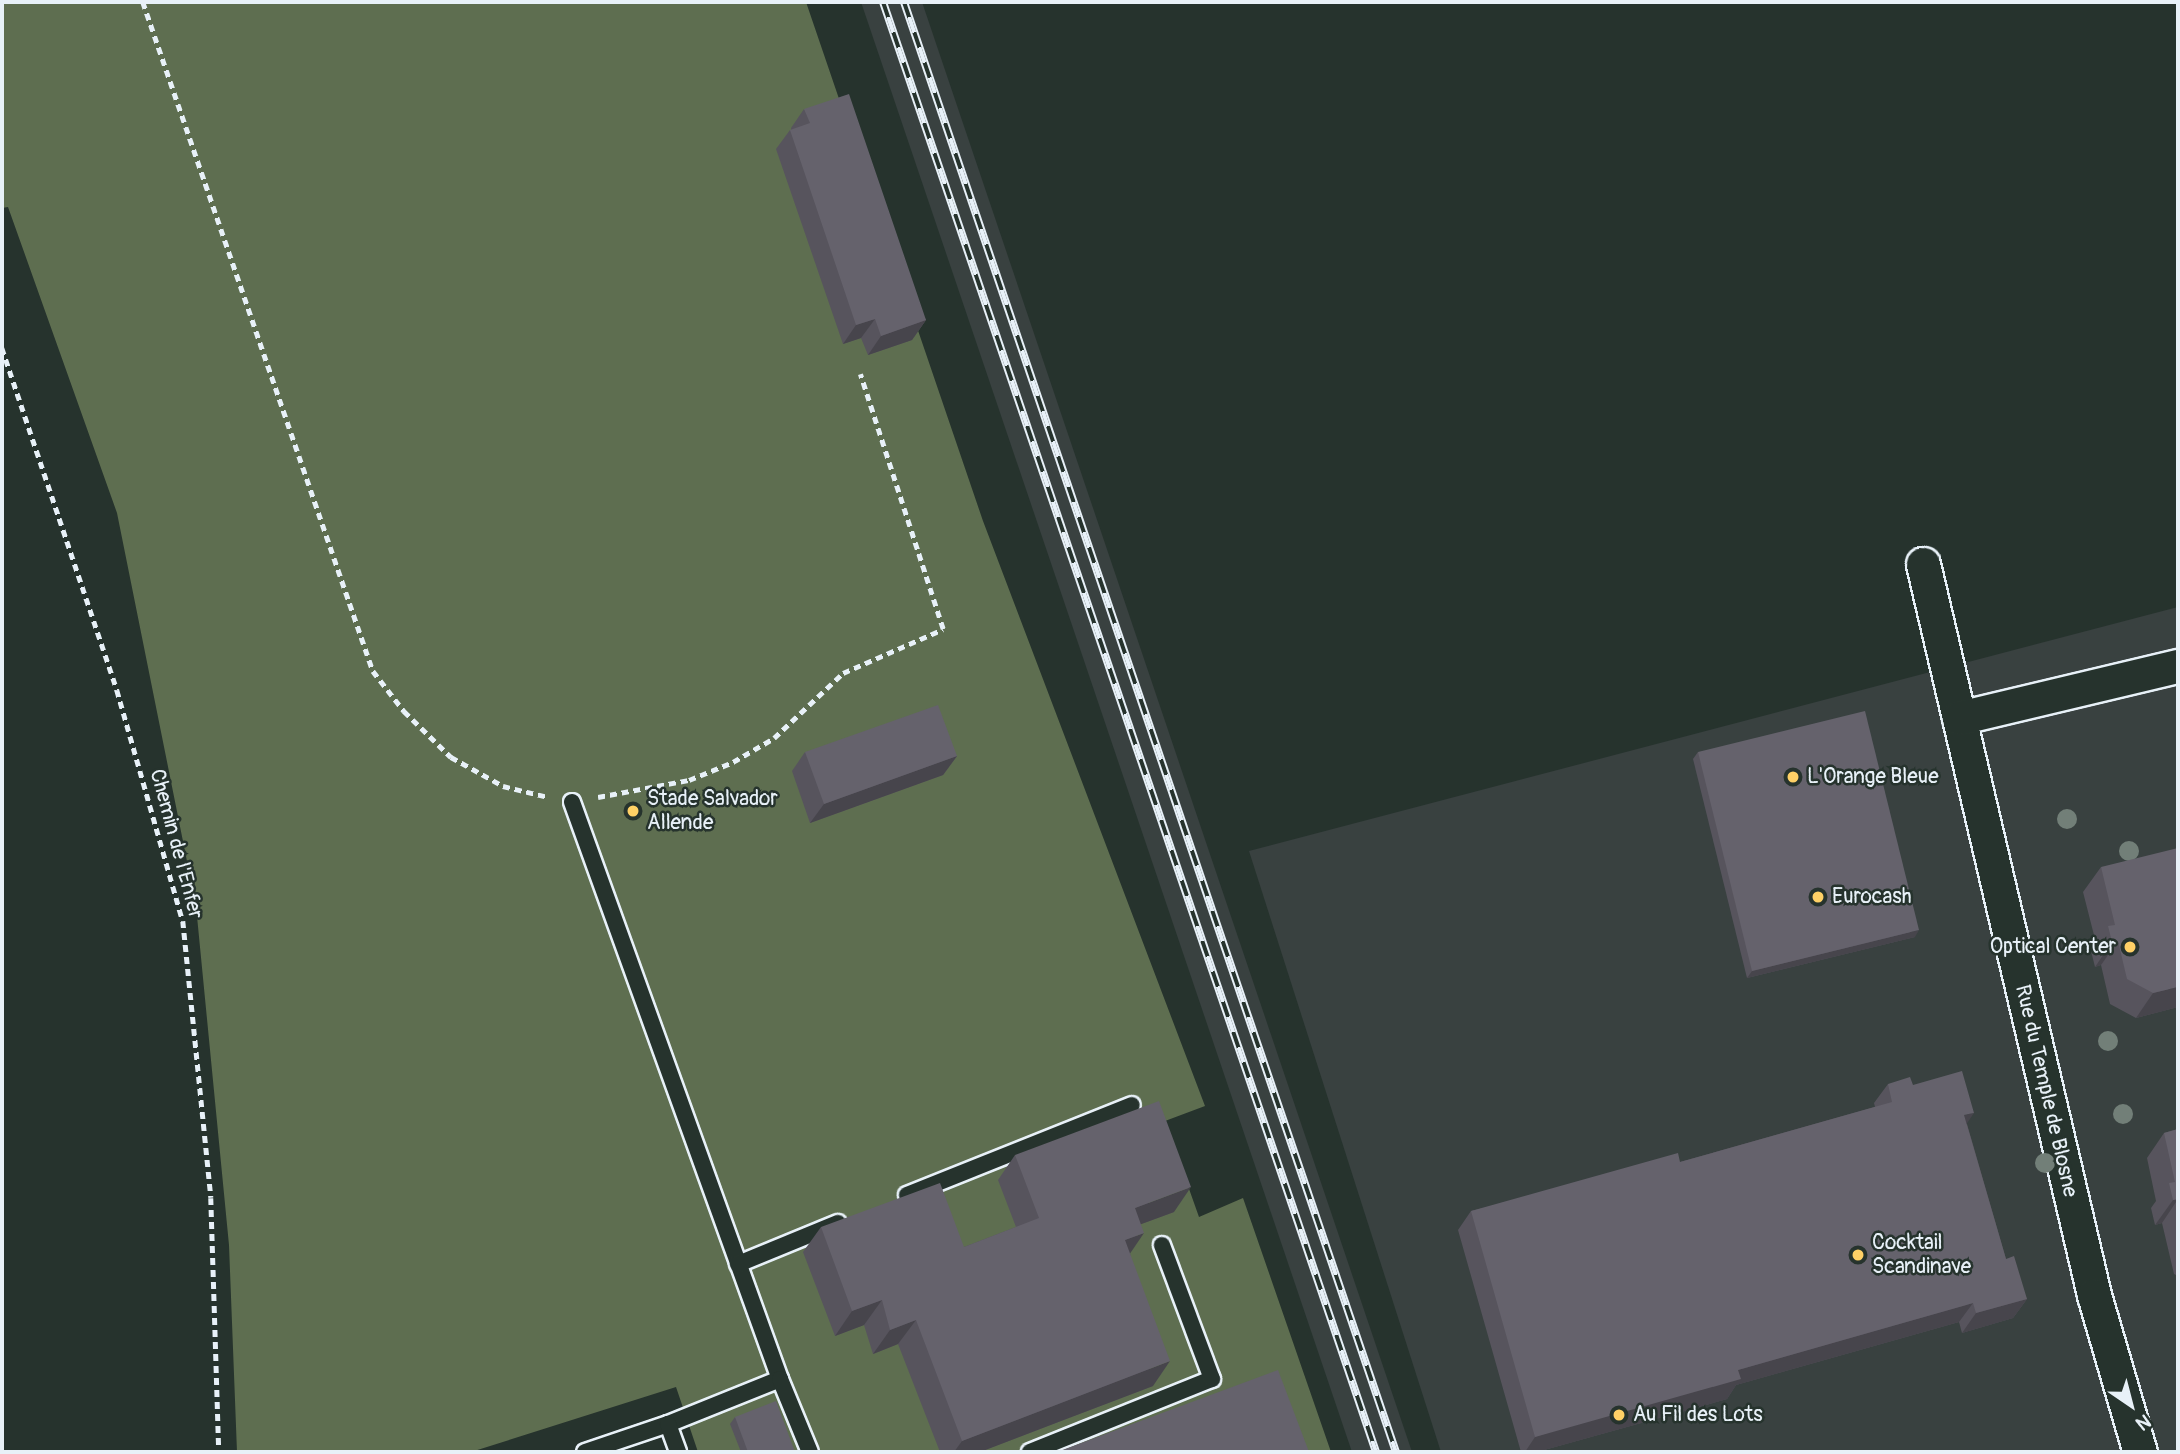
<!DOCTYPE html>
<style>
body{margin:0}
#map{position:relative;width:2180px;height:1454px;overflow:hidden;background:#26332d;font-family:Pangolin,sans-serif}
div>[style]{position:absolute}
.built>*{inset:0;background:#394140}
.green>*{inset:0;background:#5e6e50}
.path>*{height:4.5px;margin-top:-2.25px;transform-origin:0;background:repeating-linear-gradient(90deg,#e8f1f8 0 7px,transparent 0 12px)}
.roads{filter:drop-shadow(2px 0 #e8f1f8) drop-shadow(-2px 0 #e8f1f8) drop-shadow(0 2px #e8f1f8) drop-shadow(0 -2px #e8f1f8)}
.lane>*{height:16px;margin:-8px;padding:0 8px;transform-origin:8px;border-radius:8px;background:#26332d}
.street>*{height:33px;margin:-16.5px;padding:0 16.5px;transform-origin:16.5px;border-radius:16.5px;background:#26332d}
.rail>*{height:8px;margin-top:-4px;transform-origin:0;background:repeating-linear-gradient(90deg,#26332d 0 16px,#e8f1f8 0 32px);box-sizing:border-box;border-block:2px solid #e8f1f8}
.trees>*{width:20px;height:20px;margin:-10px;border-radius:50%;background:#727f78}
.wall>*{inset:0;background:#57545d}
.shaded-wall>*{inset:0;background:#47454c}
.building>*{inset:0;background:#65626c}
.dots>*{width:19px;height:19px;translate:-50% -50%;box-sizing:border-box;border:4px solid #26332d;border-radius:50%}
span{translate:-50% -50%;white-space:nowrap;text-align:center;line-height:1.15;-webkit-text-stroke:5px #26332d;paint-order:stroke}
.poi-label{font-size:21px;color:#e8f1f8}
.left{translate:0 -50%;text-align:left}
.right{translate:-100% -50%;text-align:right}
.street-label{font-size:21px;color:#e8f1f8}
.frame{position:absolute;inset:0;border:4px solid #e8f1f8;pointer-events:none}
.north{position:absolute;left:2096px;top:1370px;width:70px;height:70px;-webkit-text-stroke:5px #26332d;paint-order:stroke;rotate:145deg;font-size:19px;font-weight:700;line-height:28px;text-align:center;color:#e8f1f8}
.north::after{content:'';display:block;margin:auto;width:24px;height:32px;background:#e8f1f8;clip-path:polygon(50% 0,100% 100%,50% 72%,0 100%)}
</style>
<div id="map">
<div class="built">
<i style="clip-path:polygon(861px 2px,922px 2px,1412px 1452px,1352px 1452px)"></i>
<i style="clip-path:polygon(2178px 607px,2178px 1452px,1441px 1452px,1249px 851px)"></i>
</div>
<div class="green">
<i style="clip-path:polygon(2px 2px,806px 2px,983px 521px,1205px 1106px,1165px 1121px,1199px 1217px,1243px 1198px,1331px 1452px,698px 1452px,676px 1387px,471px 1452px,237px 1452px,229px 1245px,196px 906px,117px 513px,8px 207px,2px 208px)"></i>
</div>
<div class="path">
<i style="left:143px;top:2px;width:707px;rotate:71.03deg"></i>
<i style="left:373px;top:671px;width:51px;rotate:52.2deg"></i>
<i style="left:404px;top:711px;width:66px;rotate:44.4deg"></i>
<i style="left:451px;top:757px;width:60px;rotate:29.1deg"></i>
<i style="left:503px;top:786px;width:46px;rotate:13.7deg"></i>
<i style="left:2px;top:348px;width:361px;rotate:71.4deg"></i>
<i style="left:117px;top:690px;width:240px;rotate:74.1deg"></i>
<i style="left:183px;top:921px;width:278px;rotate:84.2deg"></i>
<i style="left:211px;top:1198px;width:254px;rotate:88.2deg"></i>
<i style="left:598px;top:797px;width:93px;rotate:-10.6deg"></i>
<i style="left:689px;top:780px;width:48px;rotate:-22.2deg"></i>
<i style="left:733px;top:762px;width:48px;rotate:-30.3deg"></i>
<i style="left:774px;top:738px;width:95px;rotate:-43.3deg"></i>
<i style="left:843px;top:673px;width:109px;rotate:-23.7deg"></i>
<i style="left:943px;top:629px;width:268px;rotate:-108deg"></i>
</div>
<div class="roads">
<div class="lane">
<i style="left:572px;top:802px;width:613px;rotate:70.18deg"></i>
<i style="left:780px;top:1379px;width:121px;rotate:158.1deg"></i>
<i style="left:907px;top:1195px;width:242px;rotate:-21.8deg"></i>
<i style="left:738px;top:1264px;width:108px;rotate:-22.3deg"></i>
<i style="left:780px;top:1379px;width:79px;rotate:67.7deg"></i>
<i style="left:585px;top:1452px;width:88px;rotate:-18.6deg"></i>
<i style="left:668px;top:1424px;width:30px;rotate:70deg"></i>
<i style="left:1030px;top:1452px;width:196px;rotate:-21.9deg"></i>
<i style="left:1212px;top:1379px;width:143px;rotate:-110.5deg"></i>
</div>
<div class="street">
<i style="left:1923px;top:564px;width:751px;rotate:76.83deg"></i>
<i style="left:2094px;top:1295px;width:164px;rotate:73.7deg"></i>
<i style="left:1959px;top:718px;width:225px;rotate:-13.4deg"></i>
</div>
</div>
<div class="rail">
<i style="left:883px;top:2px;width:1532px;rotate:71.22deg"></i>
<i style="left:904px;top:2px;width:1531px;rotate:71.26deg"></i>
</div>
<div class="trees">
<i style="left:2067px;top:819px"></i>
<i style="left:2129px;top:851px"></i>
<i style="left:2108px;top:1041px"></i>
<i style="left:2123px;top:1114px"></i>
<i style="left:2045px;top:1163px"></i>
</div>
<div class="wall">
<i style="clip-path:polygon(804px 109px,926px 320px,912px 340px,868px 355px,861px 338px,843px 344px,776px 149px,790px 130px,791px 130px,791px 128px)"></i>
<i style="clip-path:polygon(805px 752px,957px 756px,943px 775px,810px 823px,792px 771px)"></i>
<i style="clip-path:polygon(1698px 752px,1915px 937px,1747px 978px,1693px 759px)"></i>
<i style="clip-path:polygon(2101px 867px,2178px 1007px,2136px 1018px,2110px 1004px,2101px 965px,2095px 967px,2091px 951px,2096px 943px,2083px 892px)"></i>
<i style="clip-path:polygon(1888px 1084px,1913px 1085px,1967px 1124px,2006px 1259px,2027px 1299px,2013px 1318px,1962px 1333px,1959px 1322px,1736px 1385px,1727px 1399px,1537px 1452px,1521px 1452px,1458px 1230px,1471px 1211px,1680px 1162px,1875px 1107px,1874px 1103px)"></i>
<i style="clip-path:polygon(2178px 1129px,2178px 1276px,2174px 1274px,2162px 1223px,2155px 1225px,2151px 1208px,2156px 1201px,2147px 1158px,2164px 1133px)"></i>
<i style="clip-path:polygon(1015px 1155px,1174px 1212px,1141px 1224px,1130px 1253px,1153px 1386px,980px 1452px,940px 1452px,898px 1344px,873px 1354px,864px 1325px,835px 1336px,803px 1252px,821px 1227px,964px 1247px,1016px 1227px,998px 1180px)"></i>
<i style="clip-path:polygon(735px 1417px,795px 1452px,741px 1452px,730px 1424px)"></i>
</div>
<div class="shaded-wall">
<i style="clip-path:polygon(875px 319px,861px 338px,843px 344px,856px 325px)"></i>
<i style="clip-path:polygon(926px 320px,912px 340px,868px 355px,881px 336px)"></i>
<i style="clip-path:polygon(957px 756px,943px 775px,810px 823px,824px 804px)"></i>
<i style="clip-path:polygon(1919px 930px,1915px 937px,1747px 978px,1752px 971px)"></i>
<i style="clip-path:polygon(2118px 941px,2101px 965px,2095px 967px,2112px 942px)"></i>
<i style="clip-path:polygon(2178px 987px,2178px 1007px,2136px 1018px,2153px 993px)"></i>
<i style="clip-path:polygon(1974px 1113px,1961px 1132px,1964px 1115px)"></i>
<i style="clip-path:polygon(1191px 1187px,1174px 1212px,1117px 1233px,1135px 1208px)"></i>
<i style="clip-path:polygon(2178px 1199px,2162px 1223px,2155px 1225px,2173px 1200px)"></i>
<i style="clip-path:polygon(1144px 1233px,1127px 1258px,1125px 1240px)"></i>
<i style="clip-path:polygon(2027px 1299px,2013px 1318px,1962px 1333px,1976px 1313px)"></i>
<i style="clip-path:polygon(882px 1300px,864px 1325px,835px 1336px,852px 1311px)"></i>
<i style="clip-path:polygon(1973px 1303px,1959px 1322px,1736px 1385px,1727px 1399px,1537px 1452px,1525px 1452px,1535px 1437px,1738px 1370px)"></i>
<i style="clip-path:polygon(916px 1320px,898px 1344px,873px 1354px,890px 1330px)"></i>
<i style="clip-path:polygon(1170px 1361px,1153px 1386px,980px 1452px,954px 1452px,962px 1441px)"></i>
</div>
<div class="building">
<i style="clip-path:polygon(849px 94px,926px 320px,881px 336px,875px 319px,856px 325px,790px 130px,810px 123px,804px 109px)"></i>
<i style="clip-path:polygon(938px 705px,957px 756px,824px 804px,805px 752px)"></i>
<i style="clip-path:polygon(1865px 711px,1919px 930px,1752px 971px,1698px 752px)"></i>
<i style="clip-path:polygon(2178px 848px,2178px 987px,2153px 993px,2127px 979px,2118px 941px,2112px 942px,2108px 926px,2115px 925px,2101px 867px)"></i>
<i style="clip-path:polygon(1962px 1071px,1974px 1113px,1964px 1115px,2006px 1259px,2014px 1256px,2027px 1299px,1976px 1313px,1973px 1303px,1738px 1370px,1741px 1379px,1535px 1437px,1471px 1211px,1678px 1153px,1680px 1162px,1892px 1102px,1888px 1084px,1910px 1077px,1913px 1085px)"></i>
<i style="clip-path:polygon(1159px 1101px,1191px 1187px,1135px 1208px,1144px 1233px,1125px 1240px,1170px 1361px,962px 1441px,916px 1320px,890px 1330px,882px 1300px,852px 1311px,821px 1227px,940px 1183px,964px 1247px,1039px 1218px,1015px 1155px)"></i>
<i style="clip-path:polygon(2178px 1129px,2178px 1199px,2173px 1200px,2169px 1183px,2175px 1182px,2164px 1133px)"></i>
<i style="clip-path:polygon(1278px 1370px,1309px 1452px,1057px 1452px)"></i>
<i style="clip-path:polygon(776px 1401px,795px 1452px,748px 1452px,735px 1417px)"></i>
</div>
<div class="dots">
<i style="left:1793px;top:777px;background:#ffd166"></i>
<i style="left:633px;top:811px;background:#ffd166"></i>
<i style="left:1818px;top:897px;background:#ffd166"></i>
<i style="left:2130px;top:947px;background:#ffd166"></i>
<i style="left:1858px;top:1255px;background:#ffd166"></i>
<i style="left:1619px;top:1415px;background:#ffd166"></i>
</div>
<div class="poi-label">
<span class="left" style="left:1807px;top:777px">L'Orange Bleue</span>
<span class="left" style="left:647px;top:811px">Stade Salvador<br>Allende</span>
<span class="left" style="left:1832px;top:897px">Eurocash</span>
<span class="right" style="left:2116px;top:947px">Optical Center</span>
<span class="left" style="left:1872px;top:1255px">Cocktail<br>Scandinave</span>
<span class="left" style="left:1633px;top:1415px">Au Fil des Lots</span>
</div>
<div class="street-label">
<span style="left:176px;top:844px;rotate:75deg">Chemin de l'Enfer</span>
<span style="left:2046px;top:1091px;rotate:77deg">Rue du Temple de Blosne</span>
</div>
<div class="frame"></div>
<div class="north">N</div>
</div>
